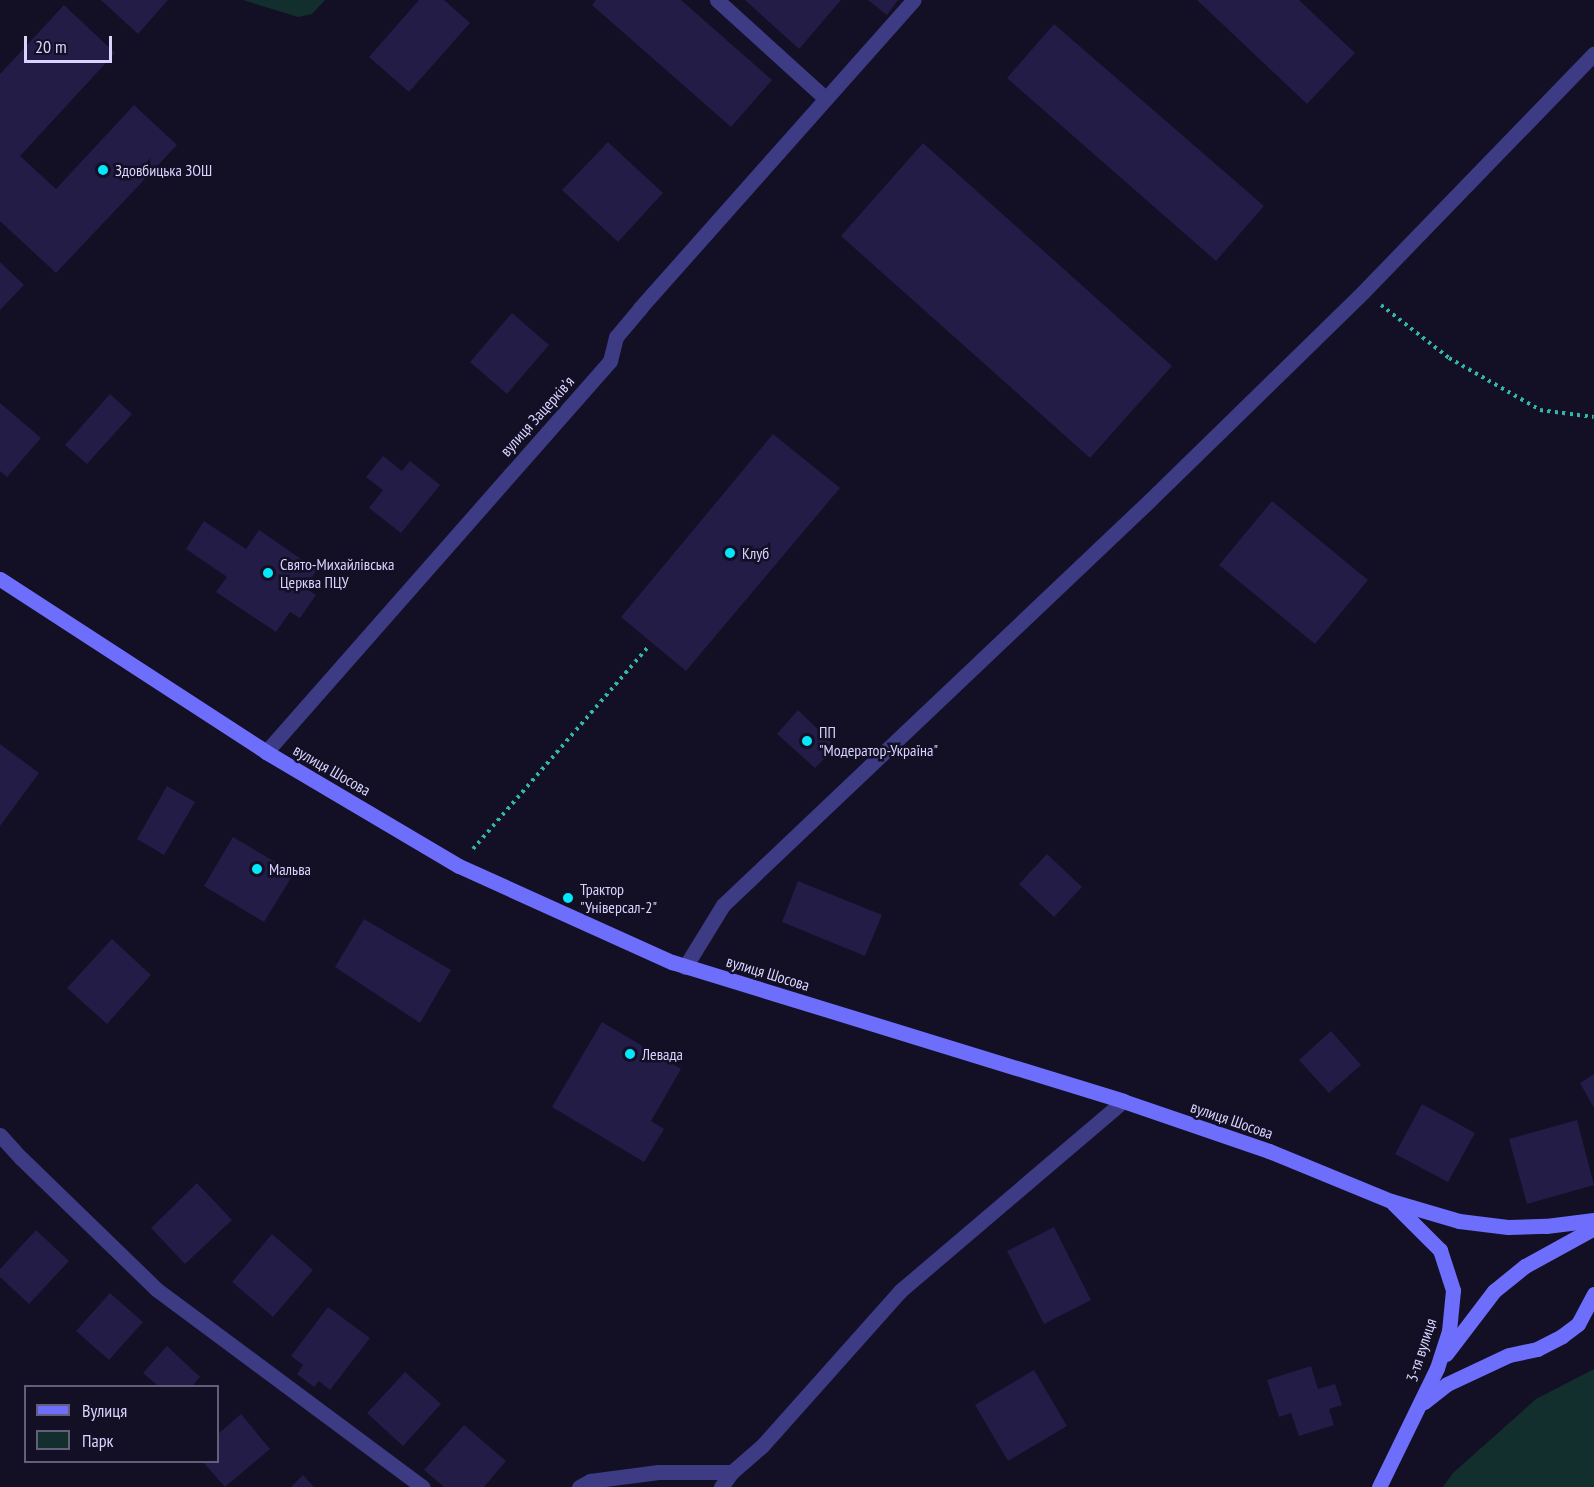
<!DOCTYPE html>
<meta charset="utf-8">
<style>
body{margin:0}
#map{position:relative;width:1594px;height:1487px;overflow:hidden;background:#130f25;font-family:"PT Sans Narrow",sans-serif}
div>[style]{position:absolute}
.green>*{inset:0;background:#122f2d}
.building>*{inset:0;background:#231c46}
.path>*{height:4px;margin-top:-2px;transform-origin:0;background:repeating-linear-gradient(90deg,#32b5aa 0 3px,transparent 0 7.5px)}
.lane>*{height:15px;margin:-7.5px;padding:0 7.5px;transform-origin:7.5px;border-radius:7.5px;background:#3c3b83}
.street>*{height:15px;margin:-7.5px;padding:0 7.5px;transform-origin:7.5px;border-radius:7.5px;background:#3c3b83}
.secondary>*{height:15px;margin:-7.5px;padding:0 7.5px;transform-origin:7.5px;border-radius:7.5px;background:#6e6efc}
.dots>*{width:16px;height:16px;translate:-50% -50%;box-sizing:border-box;border:3px solid #130f25;border-radius:50%}
span{translate:-50% -50%;white-space:nowrap;text-align:center;line-height:1.15;-webkit-text-stroke:5px #130f25;paint-order:stroke}
.poi-label{font-size:16px;color:#d8d4fe}
.left{translate:0 -50%;text-align:left}
.street-label{font-size:16px;color:#d8d4fe}
.legend{position:absolute;left:24px;top:1385px;width:195px;height:78px;box-sizing:border-box;background:#130f25;border:2px solid #625e7c;margin:0;padding:8px 10px;list-style:none;font-size:18px;color:#d8d4fe}
.legend li{display:flex;align-items:center;gap:12px;height:30px}
.legend b{width:30px;border:2px solid #625e7c}
.scale{position:absolute;left:24px;top:36px;width:88px;height:27px;box-sizing:border-box;border:3px solid #d8d4fe;border-top:0;padding-left:8px;font-size:18px;line-height:21px;white-space:nowrap;color:#d8d4fe;-webkit-text-stroke:4px #130f25;paint-order:stroke}
</style>
<div id="map">
<div class="green">
<i style="clip-path:polygon(243px 0,325px 0,312px 14px,298px 17px)"></i>
<i style="clip-path:polygon(1594px 1369px,1594px 1487px,1443px 1487px,1453px 1473px,1536px 1399px)"></i>
</div>
<div class="building">
<i style="clip-path:polygon(101px 0,168px 0,138px 34px)"></i>
<i style="clip-path:polygon(419px 0,444px 0,470px 23px,409px 92px,369px 57px)"></i>
<i style="clip-path:polygon(596px 0,681px 0,772px 80px,731px 127px,592px 5px)"></i>
<i style="clip-path:polygon(745px 0,841px 0,799px 49px)"></i>
<i style="clip-path:polygon(868px 0,898px 0,887px 15px)"></i>
<i style="clip-path:polygon(1197px 0,1299px 0,1355px 53px,1307px 104px)"></i>
<i style="clip-path:polygon(64px 5px,115px 53px,20px 156px,56px 189px,134px 105px,177px 145px,56px 273px,0 221px,0 74px)"></i>
<i style="clip-path:polygon(1054px 24px,1264px 206px,1216px 261px,1007px 78px)"></i>
<i style="clip-path:polygon(608px 142px,663px 193px,618px 242px,562px 190px)"></i>
<i style="clip-path:polygon(923px 143px,1172px 366px,1090px 458px,841px 236px)"></i>
<i style="clip-path:polygon(0 262px,24px 285px,0 310px)"></i>
<i style="clip-path:polygon(512px 313px,549px 345px,507px 394px,470px 362px)"></i>
<i style="clip-path:polygon(110px 394px,132px 414px,87px 464px,65px 445px)"></i>
<i style="clip-path:polygon(0 403px,41px 438px,7px 477px,0 471px)"></i>
<i style="clip-path:polygon(773px 434px,840px 488px,686px 671px,621px 617px)"></i>
<i style="clip-path:polygon(383px 456px,402px 471px,410px 461px,440px 485px,401px 533px,369px 508px,383px 490px,366px 477px)"></i>
<i style="clip-path:polygon(1272px 501px,1368px 580px,1315px 644px,1219px 565px)"></i>
<i style="clip-path:polygon(204px 521px,246px 549px,259px 530px,317px 570px,305px 588px,316px 595px,300px 618px,290px 612px,276px 632px,216px 592px,227px 577px,186px 549px)"></i>
<i style="clip-path:polygon(798px 710px,836px 747px,815px 768px,777px 734px)"></i>
<i style="clip-path:polygon(0 744px,39px 773px,0 826px)"></i>
<i style="clip-path:polygon(167px 786px,195px 802px,164px 855px,137px 839px)"></i>
<i style="clip-path:polygon(233px 837px,294px 873px,264px 922px,204px 886px)"></i>
<i style="clip-path:polygon(1047px 854px,1082px 887px,1054px 917px,1019px 884px)"></i>
<i style="clip-path:polygon(798px 881px,882px 915px,865px 956px,782px 922px)"></i>
<i style="clip-path:polygon(364px 919px,451px 970px,420px 1023px,335px 967px)"></i>
<i style="clip-path:polygon(112px 939px,151px 975px,107px 1024px,67px 988px)"></i>
<i style="clip-path:polygon(602px 1022px,681px 1069px,651px 1121px,664px 1129px,644px 1162px,552px 1107px)"></i>
<i style="clip-path:polygon(1331px 1031px,1361px 1065px,1329px 1093px,1299px 1060px)"></i>
<i style="clip-path:polygon(1594px 1074px,1594px 1108px,1580px 1083px)"></i>
<i style="clip-path:polygon(1422px 1104px,1475px 1133px,1448px 1182px,1395px 1154px)"></i>
<i style="clip-path:polygon(1577px 1120px,1594px 1185px,1527px 1204px,1509px 1139px)"></i>
<i style="clip-path:polygon(197px 1183px,232px 1220px,185px 1264px,151px 1228px)"></i>
<i style="clip-path:polygon(1054px 1227px,1091px 1300px,1044px 1324px,1007px 1251px)"></i>
<i style="clip-path:polygon(36px 1230px,69px 1261px,29px 1304px,0 1277px,0 1269px)"></i>
<i style="clip-path:polygon(272px 1234px,313px 1270px,273px 1317px,232px 1282px)"></i>
<i style="clip-path:polygon(110px 1293px,143px 1322px,109px 1360px,76px 1331px)"></i>
<i style="clip-path:polygon(328px 1307px,370px 1338px,330px 1390px,319px 1381px,314px 1387px,297px 1374px,303px 1365px,291px 1356px)"></i>
<i style="clip-path:polygon(167px 1346px,200px 1377px,192px 1386px,158px 1386px,143px 1373px)"></i>
<i style="clip-path:polygon(1311px 1366px,1318px 1389px,1335px 1384px,1342px 1405px,1329px 1409px,1334px 1425px,1299px 1436px,1291px 1413px,1279px 1417px,1267px 1380px)"></i>
<i style="clip-path:polygon(1034px 1370px,1067px 1426px,1008px 1461px,975px 1405px)"></i>
<i style="clip-path:polygon(405px 1372px,441px 1404px,403px 1446px,367px 1413px)"></i>
<i style="clip-path:polygon(241px 1414px,270px 1449px,225px 1487px,203px 1462px,218px 1462px,218px 1434px)"></i>
<i style="clip-path:polygon(464px 1425px,506px 1461px,484px 1487px,444px 1487px,424px 1470px)"></i>
<i style="clip-path:polygon(303px 1475px,314px 1487px,291px 1487px)"></i>
</div>
<div class="path">
<i style="left:1381px;top:305px;width:86px;rotate:37.9deg"></i>
<i style="left:1449px;top:358px;width:105px;rotate:29.7deg"></i>
<i style="left:1540px;top:410px;width:54px;rotate:7.4deg"></i>
<i style="left:473px;top:849px;width:266px;rotate:-49.1deg"></i>
</div>
<div class="lane">
<i style="left:685px;top:967px;width:73px;rotate:-58.5deg"></i>
<i style="left:723px;top:905px;width:587px;rotate:-43.48deg"></i>
<i style="left:1149px;top:501px;width:299px;rotate:-44.3deg"></i>
<i style="left:1363px;top:292px;width:332px;rotate:-45.9deg"></i>
</div>
<div class="street">
<i style="left:717px;top:0;width:146px;rotate:42.2deg"></i>
<i style="left:266px;top:752px;width:521px;rotate:-48.66deg"></i>
<i style="left:610px;top:361px;width:25px;rotate:-76deg"></i>
<i style="left:616px;top:337px;width:38px;rotate:-50deg"></i>
<i style="left:640px;top:308px;width:412px;rotate:-48.4deg"></i>
<i style="left:0;top:1135px;width:31px;rotate:48deg"></i>
<i style="left:21px;top:1158px;width:188px;rotate:44.1deg"></i>
<i style="left:156px;top:1289px;width:332px;rotate:36.6deg"></i>
<i style="left:579px;top:1487px;width:13px;rotate:-29deg"></i>
<i style="left:590px;top:1481px;width:69px;rotate:-7.5deg"></i>
<i style="left:658px;top:1472px;width:74px"></i>
<i style="left:732px;top:1472px;width:40px;rotate:-41deg"></i>
<i style="left:762px;top:1446px;width:208px;rotate:-48.3deg"></i>
<i style="left:900px;top:1291px;width:293px;rotate:-40.4deg"></i>
<i style="left:721px;top:1487px;width:19px;rotate:-54deg"></i>
</div>
<div class="secondary">
<i style="left:0;top:579px;width:317px;rotate:33deg"></i>
<i style="left:266px;top:752px;width:224px;rotate:30.6deg"></i>
<i style="left:459px;top:866px;width:234px;rotate:24.3deg"></i>
<i style="left:672px;top:962px;width:472px;rotate:17.1deg"></i>
<i style="left:1123px;top:1101px;width:154px;rotate:18.9deg"></i>
<i style="left:1269px;top:1151px;width:132px;rotate:22.3deg"></i>
<i style="left:1391px;top:1201px;width:71px;rotate:16.4deg"></i>
<i style="left:1459px;top:1221px;width:49px;rotate:7deg"></i>
<i style="left:1508px;top:1227px;width:38px;rotate:-2deg"></i>
<i style="left:1546px;top:1226px;width:48px;rotate:-7.1deg"></i>
<i style="left:1446px;top:1354px;width:79px;rotate:-52.7deg"></i>
<i style="left:1494px;top:1291px;width:40px;rotate:-39deg"></i>
<i style="left:1525px;top:1266px;width:79px;rotate:-28.8deg"></i>
<i style="left:1424px;top:1402px;width:29px;rotate:-38deg"></i>
<i style="left:1447px;top:1384px;width:68px;rotate:-25.1deg"></i>
<i style="left:1509px;top:1355px;width:29px;rotate:-12deg"></i>
<i style="left:1537px;top:1349px;width:28px;rotate:-27deg"></i>
<i style="left:1562px;top:1336px;width:20px;rotate:-37deg"></i>
<i style="left:1578px;top:1324px;width:34px;rotate:-62deg"></i>
<i style="left:1379px;top:1487px;width:132px;rotate:-64deg"></i>
<i style="left:1437px;top:1368px;width:39px;rotate:-72deg"></i>
<i style="left:1449px;top:1331px;width:41px;rotate:-84.4deg"></i>
<i style="left:1453px;top:1290px;width:42px;rotate:-108deg"></i>
<i style="left:1440px;top:1250px;width:66px;rotate:-135deg"></i>
</div>
<div class="dots">
<i style="left:103px;top:170px;background:#05e7fa"></i>
<i style="left:730px;top:553px;background:#05e7fa"></i>
<i style="left:268px;top:573px;background:#05e7fa"></i>
<i style="left:807px;top:741px;background:#05e7fa"></i>
<i style="left:257px;top:869px;background:#05e7fa"></i>
<i style="left:568px;top:898px;background:#05e7fa"></i>
<i style="left:630px;top:1054px;background:#05e7fa"></i>
</div>
<div class="poi-label">
<span class="left" style="left:115px;top:170px">Здовбицька ЗОШ</span>
<span class="left" style="left:742px;top:553px">Клуб</span>
<span class="left" style="left:280px;top:573px">Свято-Михайлівська<br>Церква ПЦУ</span>
<span class="left" style="left:819px;top:741px">ПП<br>"Модератор-Україна"</span>
<span class="left" style="left:269px;top:869px">Мальва</span>
<span class="left" style="left:580px;top:898px">Трактор<br>"Універсал-2"</span>
<span class="left" style="left:642px;top:1054px">Левада</span>
</div>
<div class="street-label">
<span style="left:537px;top:416px;rotate:-48deg">вулиця Зацерківʼя</span>
<span style="left:332px;top:770px;rotate:30deg">вулиця Шосова</span>
<span style="left:768px;top:973px;rotate:17deg">вулиця Шосова</span>
<span style="left:1232px;top:1120px;rotate:19deg">вулиця Шосова</span>
<span style="left:1421px;top:1350px;rotate:-72deg">3-тя вулиця</span>
</div>
<ul class="legend">
<li><b style="height:8px;background:#6e6efc"></b>Вулиця</li>
<li><b style="height:16px;background:#122f2d"></b>Парк</li>
</ul>
<div class="scale">20 m</div>
</div>
